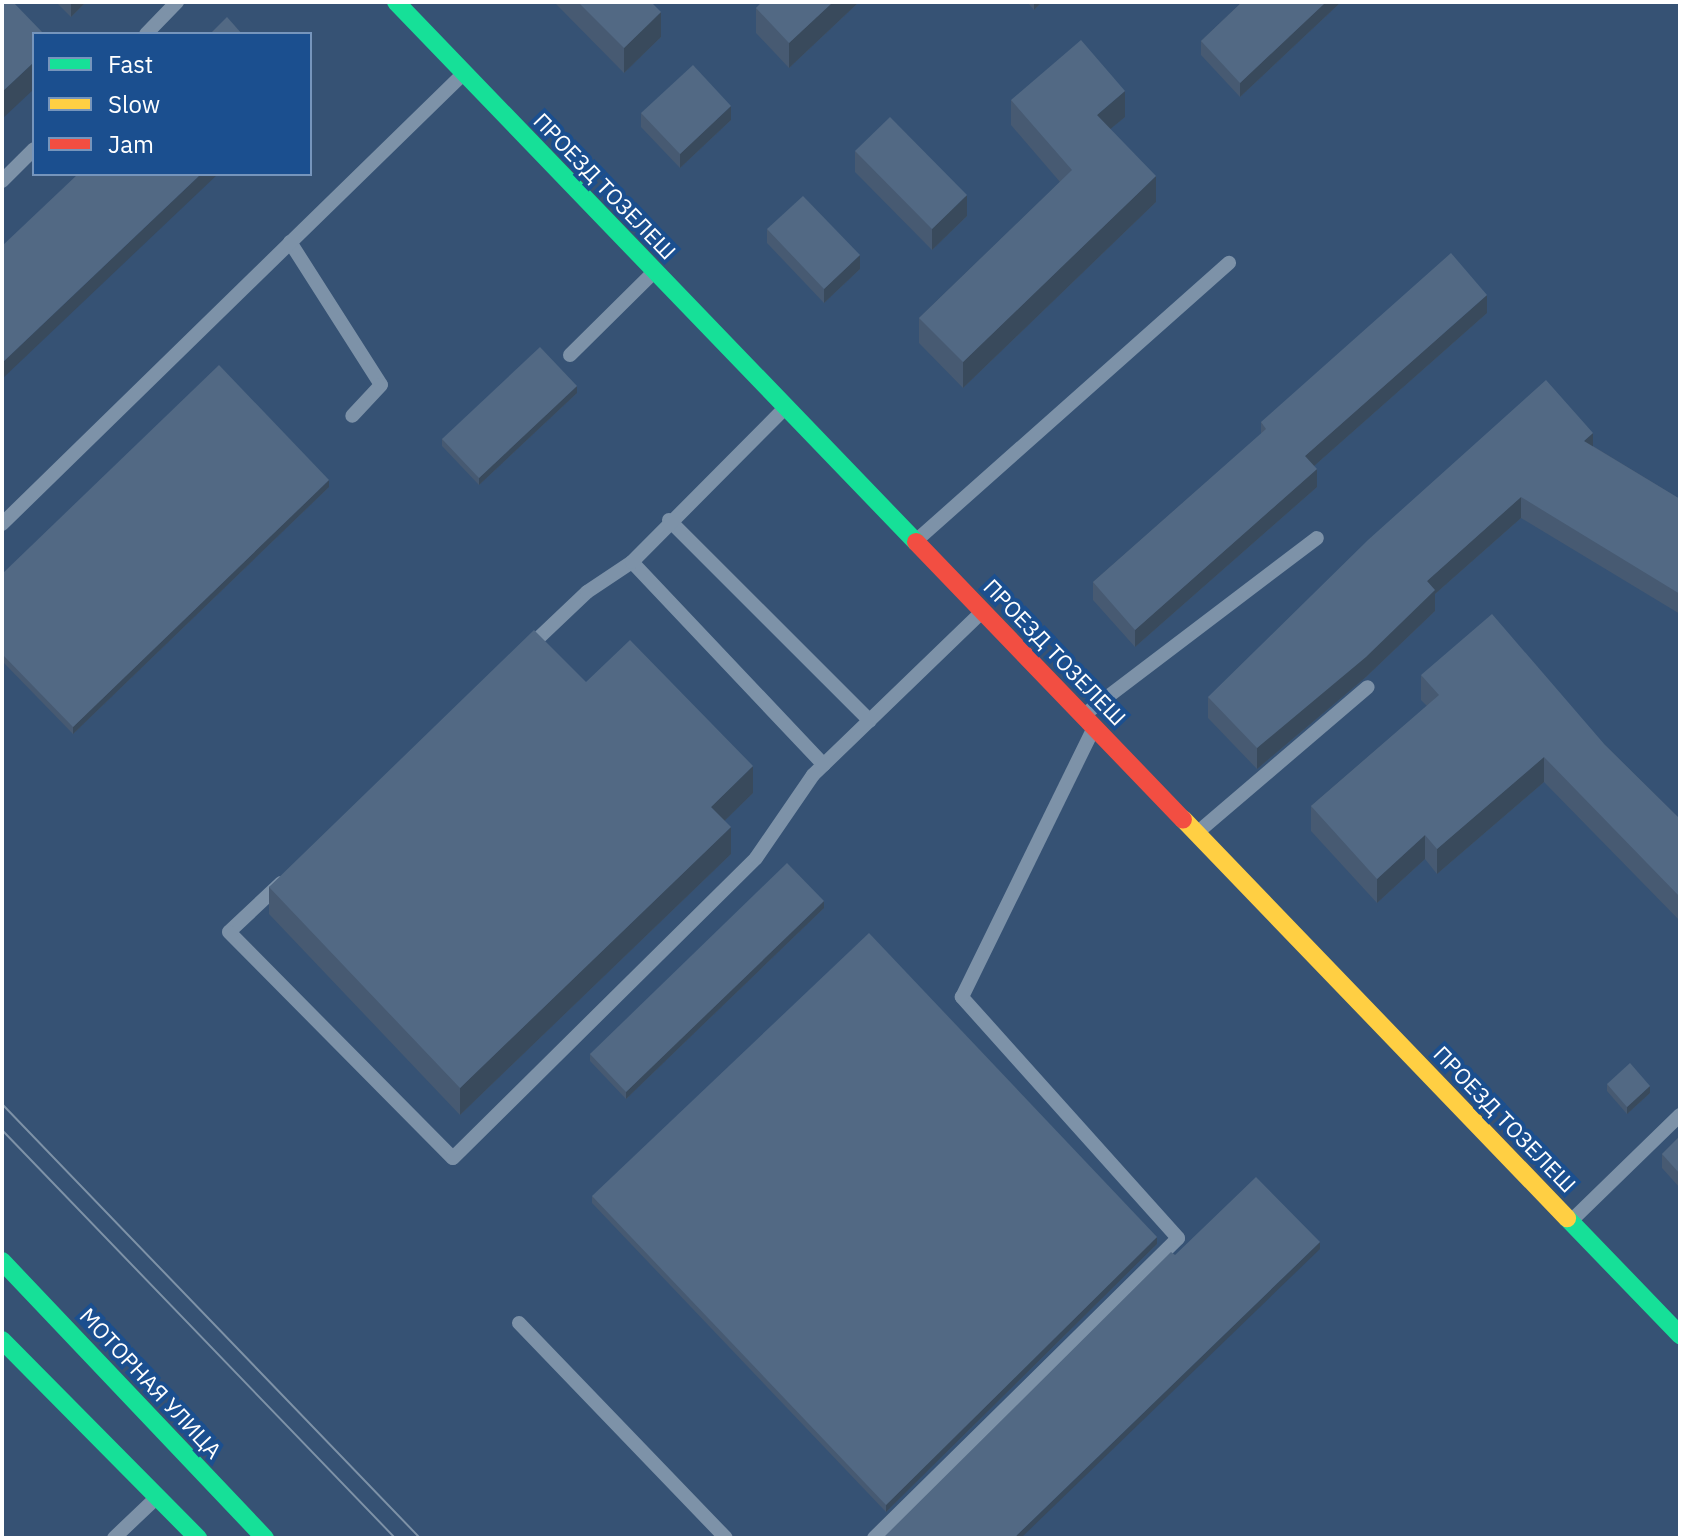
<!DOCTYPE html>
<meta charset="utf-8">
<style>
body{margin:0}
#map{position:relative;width:1682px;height:1540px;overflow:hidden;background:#365274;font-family:"IBM Plex Sans",sans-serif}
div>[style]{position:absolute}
.lane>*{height:14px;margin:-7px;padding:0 7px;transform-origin:7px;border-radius:7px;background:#7d92a8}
.fast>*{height:18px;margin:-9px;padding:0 9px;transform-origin:9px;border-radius:9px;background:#16e098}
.slow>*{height:18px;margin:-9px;padding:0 9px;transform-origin:9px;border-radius:9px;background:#ffcf43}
.jam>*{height:18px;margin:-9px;padding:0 9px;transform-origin:9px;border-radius:9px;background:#f24e42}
.tram>*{height:2px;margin:-1px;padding:0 1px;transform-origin:1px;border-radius:1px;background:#7e92a7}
.wall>*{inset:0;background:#475a72}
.shaded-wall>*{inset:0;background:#394a5c}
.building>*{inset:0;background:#526984}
span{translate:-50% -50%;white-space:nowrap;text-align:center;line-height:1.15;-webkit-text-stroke:8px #1b4f8f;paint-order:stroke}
.street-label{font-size:22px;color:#fff}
.frame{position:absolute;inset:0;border:4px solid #fff;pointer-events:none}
.legend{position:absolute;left:32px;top:32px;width:280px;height:144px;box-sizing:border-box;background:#1b4f8f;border:2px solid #7695bc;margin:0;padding:10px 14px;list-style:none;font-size:24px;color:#fff}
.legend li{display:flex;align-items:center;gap:16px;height:40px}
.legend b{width:40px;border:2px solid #7695bc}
</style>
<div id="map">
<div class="lane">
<i style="left:146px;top:34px;width:45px;rotate:-45.9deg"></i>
<i style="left:2px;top:181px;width:45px;rotate:-45deg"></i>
<i style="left:290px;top:242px;width:169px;rotate:57.5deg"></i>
<i style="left:381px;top:385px;width:42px;rotate:133.1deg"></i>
<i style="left:570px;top:355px;width:118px;rotate:-44.7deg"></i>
<i style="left:669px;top:520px;width:284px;rotate:45deg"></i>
<i style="left:2px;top:524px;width:644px;rotate:-44.31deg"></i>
<i style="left:918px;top:539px;width:416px;rotate:-41.6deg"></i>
<i style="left:632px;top:562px;width:279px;rotate:46.6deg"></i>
<i style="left:528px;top:648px;width:81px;rotate:-43.5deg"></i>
<i style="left:587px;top:592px;width:54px;rotate:-33.7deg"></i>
<i style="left:632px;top:562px;width:216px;rotate:-45.2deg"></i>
<i style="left:1085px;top:714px;width:291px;rotate:-37.2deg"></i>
<i style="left:1198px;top:832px;width:223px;rotate:-40.5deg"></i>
<i style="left:281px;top:883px;width:71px;rotate:136.7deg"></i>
<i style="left:229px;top:932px;width:318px;rotate:45.3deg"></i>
<i style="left:453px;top:1158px;width:426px;rotate:-44.7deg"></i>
<i style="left:756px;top:858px;width:101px;rotate:-55.5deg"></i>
<i style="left:813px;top:775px;width:235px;rotate:-44deg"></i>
<i style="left:1571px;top:1221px;width:152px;rotate:-44.2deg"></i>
<i style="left:519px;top:1323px;width:298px;rotate:46.1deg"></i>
<i style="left:114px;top:1538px;width:59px;rotate:-43.6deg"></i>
<i style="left:874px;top:1538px;width:427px;rotate:-44.6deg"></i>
<i style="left:1178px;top:1238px;width:324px;rotate:-131.9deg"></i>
<i style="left:962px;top:997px;width:300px;rotate:-63.9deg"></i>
</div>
<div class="fast">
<i style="left:396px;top:2px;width:750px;rotate:46.08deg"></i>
<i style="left:1567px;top:1218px;width:163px;rotate:46deg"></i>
<i style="left:2px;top:1261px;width:382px;rotate:46.5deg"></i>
<i style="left:2px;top:1340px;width:279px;rotate:45.3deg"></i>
</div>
<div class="slow">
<i style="left:1183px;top:819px;width:554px;rotate:46.1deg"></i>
</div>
<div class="jam">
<i style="left:916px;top:542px;width:385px;rotate:46.1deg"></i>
</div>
<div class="tram">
<i style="left:2px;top:1104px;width:603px;rotate:46.08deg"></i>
<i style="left:2px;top:1130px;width:566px;rotate:46.07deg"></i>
</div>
<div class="wall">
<i style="clip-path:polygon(56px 2px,86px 2px,71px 17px)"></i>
<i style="clip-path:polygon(554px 2px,651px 2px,661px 37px,624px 73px)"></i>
<i style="clip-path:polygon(762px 2px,859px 2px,789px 68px,756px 33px,756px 8px)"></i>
<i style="clip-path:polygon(1027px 2px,1042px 2px,1034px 10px)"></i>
<i style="clip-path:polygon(1242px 2px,1341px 2px,1240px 97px,1201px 55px,1201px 41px)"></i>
<i style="clip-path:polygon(1011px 100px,1125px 117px,1110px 129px,1156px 202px,963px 388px,919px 343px,919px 318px,1060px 182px,1011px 125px)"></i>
<i style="clip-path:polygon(641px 113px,731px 120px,680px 168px,641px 127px)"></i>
<i style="clip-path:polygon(855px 151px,967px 216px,932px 250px,855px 172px)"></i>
<i style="clip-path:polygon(767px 229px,860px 269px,824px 303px,767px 243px)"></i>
<i style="clip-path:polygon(1487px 313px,1314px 466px,1317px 487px,1135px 647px,1093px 600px,1093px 582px,1261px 434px,1261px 422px)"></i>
<i style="clip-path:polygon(577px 393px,479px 485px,442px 446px,442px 439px)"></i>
<i style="clip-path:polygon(1593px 446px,1680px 499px,1680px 614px,1521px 518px,1435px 594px,1435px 611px,1366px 677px,1257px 769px,1208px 718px,1208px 697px)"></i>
<i style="clip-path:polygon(329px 487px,73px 734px,2px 661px,2px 574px)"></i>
<i style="clip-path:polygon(1421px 675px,1605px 745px,1680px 819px,1680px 921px,1544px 782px,1437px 874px,1425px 859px,1377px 903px,1311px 831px,1311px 806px,1427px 706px,1421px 700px)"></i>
<i style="clip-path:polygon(586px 682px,753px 793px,724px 821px,731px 854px,460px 1115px,269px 914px,269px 887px)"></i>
<i style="clip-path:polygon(824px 908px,626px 1099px,590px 1061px,590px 1054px)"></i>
<i style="clip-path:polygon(1607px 1084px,1650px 1093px,1627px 1114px,1607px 1091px)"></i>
<i style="clip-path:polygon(1680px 1136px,1680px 1188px,1662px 1168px,1662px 1154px)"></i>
<i style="clip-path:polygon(592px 1196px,1157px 1244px,886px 1512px,592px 1203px)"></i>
</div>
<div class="shaded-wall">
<i style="clip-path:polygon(71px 2px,86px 2px,71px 17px)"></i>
<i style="clip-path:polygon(833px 2px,859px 2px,789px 68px,789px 43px)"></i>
<i style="clip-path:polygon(1034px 2px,1042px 2px,1034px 10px)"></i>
<i style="clip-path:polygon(1326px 2px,1341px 2px,1240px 97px,1240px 83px)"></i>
<i style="clip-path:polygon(661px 12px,661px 37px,624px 73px,624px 48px)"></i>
<i style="clip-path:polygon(34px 62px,34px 89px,2px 119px,2px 92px)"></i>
<i style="clip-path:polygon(1125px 91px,1125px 117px,1097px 140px,1097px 115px)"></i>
<i style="clip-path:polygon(731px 106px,731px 120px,680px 168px,680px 154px)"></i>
<i style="clip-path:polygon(201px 174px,218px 174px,2px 379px,2px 363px)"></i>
<i style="clip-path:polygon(1156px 176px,1156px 202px,963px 388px,963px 362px)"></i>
<i style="clip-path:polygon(967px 195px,967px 216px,932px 250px,932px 229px)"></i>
<i style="clip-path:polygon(860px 255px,860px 269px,824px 303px,824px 289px)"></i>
<i style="clip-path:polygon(1487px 295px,1487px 313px,1305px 474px,1305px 456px)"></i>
<i style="clip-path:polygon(577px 386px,577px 393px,479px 485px,479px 478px)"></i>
<i style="clip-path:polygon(1593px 433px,1593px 454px,1584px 441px)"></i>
<i style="clip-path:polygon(1317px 469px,1317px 487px,1135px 647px,1135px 630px)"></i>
<i style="clip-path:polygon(329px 480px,329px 487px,73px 734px,73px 727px)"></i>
<i style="clip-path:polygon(1521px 497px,1521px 518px,1435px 594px,1435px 611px,1366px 677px,1257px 769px,1257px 748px,1427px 581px)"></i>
<i style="clip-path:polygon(1544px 757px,1544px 782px,1437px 874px,1437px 849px)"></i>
<i style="clip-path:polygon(753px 766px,753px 793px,711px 834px,711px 807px)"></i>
<i style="clip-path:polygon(731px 827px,731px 854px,460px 1115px,460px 1088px)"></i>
<i style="clip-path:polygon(1425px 835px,1425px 859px,1377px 903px,1377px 879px)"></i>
<i style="clip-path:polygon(824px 901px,824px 908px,626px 1099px,626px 1092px)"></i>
<i style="clip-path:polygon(1650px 1086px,1650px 1093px,1627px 1114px,1627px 1107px)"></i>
<i style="clip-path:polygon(1157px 1237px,1157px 1244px,886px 1512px,886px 1505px)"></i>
<i style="clip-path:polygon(1320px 1242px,1320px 1249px,1021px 1538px,1014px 1538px)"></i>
</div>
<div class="building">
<i style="clip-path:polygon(2px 2px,13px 2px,44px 34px,34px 34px,34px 62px,2px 92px)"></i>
<i style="clip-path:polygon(578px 2px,651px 2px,661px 12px,624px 48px)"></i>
<i style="clip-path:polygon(762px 2px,833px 2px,789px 43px,756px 8px)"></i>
<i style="clip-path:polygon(1242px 2px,1326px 2px,1240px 83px,1201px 41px)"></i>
<i style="clip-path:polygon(227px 17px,242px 34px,210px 34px)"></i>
<i style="clip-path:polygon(1081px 40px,1125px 91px,1097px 115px,1156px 176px,963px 362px,919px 318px,1072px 170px,1011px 100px)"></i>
<i style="clip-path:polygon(693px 65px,731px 106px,680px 154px,641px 113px)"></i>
<i style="clip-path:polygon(890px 117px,967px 195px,932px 229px,855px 151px)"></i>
<i style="clip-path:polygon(78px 174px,201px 174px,2px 363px,2px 246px)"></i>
<i style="clip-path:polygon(803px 196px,860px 255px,824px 289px,767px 229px)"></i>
<i style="clip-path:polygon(1451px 253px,1487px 295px,1305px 456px,1317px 469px,1135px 630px,1093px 582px,1266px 429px,1261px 422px)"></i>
<i style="clip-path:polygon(540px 347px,577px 386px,479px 478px,442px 439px)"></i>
<i style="clip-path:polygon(219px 365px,329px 480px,73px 727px,2px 654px,2px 574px)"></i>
<i style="clip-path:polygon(1546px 380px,1593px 433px,1584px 441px,1680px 499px,1680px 594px,1521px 497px,1427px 581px,1435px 590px,1366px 657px,1257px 748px,1208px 697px,1368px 540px)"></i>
<i style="clip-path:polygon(1492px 614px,1605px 745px,1680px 819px,1680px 897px,1544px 757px,1437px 849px,1425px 835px,1377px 879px,1311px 806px,1439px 695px,1421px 675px)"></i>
<i style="clip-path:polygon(534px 630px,586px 682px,630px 640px,753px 766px,711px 807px,731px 827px,460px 1088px,269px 887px)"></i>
<i style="clip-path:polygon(787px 863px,824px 901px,626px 1092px,590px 1054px)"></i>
<i style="clip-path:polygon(869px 933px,1157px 1237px,886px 1505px,592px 1196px)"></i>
<i style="clip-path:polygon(1630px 1063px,1650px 1086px,1627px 1107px,1607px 1084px)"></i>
<i style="clip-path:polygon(1680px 1136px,1680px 1174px,1662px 1154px)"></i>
<i style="clip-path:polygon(1256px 1177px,1320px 1242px,1014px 1538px,883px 1538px,1171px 1252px,1175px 1255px)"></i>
</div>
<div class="street-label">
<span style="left:605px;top:186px;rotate:46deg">ПРОЕЗД ТОЗЕЛЕШ</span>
<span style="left:1055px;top:652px;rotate:46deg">ПРОЕЗД ТОЗЕЛЕШ</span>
<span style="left:1505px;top:1119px;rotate:46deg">ПРОЕЗД ТОЗЕЛЕШ</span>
<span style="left:151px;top:1383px;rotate:47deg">МОТОРНАЯ УЛИЦА</span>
</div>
<div class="frame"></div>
<ul class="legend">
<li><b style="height:10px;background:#16e098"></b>Fast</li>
<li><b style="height:10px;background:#ffcf43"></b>Slow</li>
<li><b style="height:10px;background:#f24e42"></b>Jam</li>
</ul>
</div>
